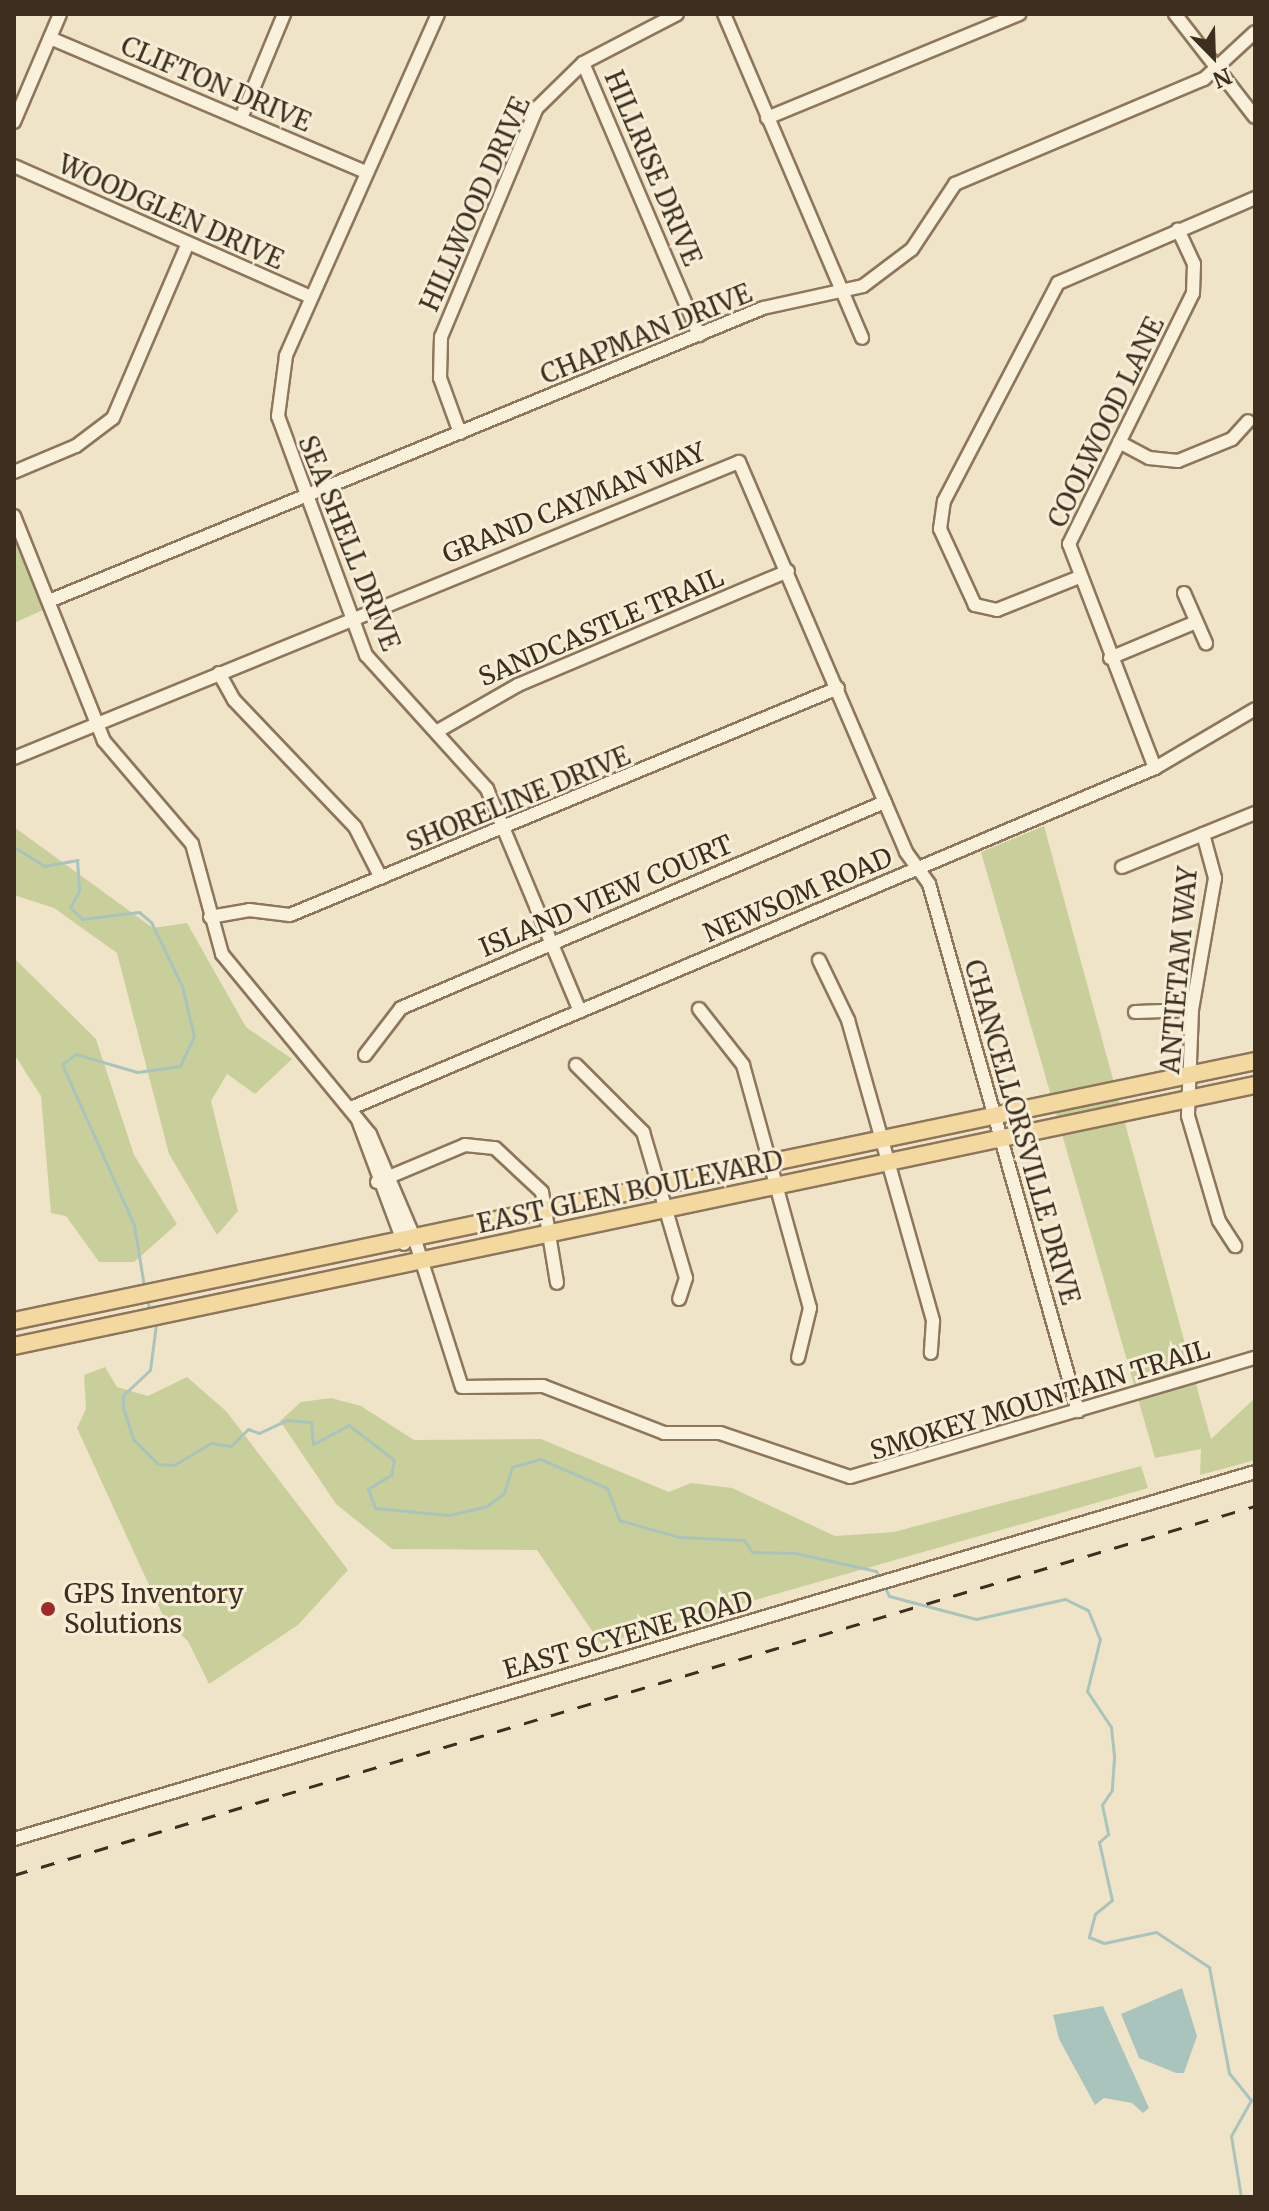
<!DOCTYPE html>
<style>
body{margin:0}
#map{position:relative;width:1269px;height:2211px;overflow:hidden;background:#f0e4c8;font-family:Merriweather,serif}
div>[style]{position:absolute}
.green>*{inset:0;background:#c9cf9b}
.water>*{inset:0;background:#a9c4bc}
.stream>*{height:3px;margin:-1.5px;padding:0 1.5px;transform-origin:1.5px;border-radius:1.5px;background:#a9c4bc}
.roads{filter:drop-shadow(2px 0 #8d765c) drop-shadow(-2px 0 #8d765c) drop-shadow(0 2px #8d765c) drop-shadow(0 -2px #8d765c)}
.minor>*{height:12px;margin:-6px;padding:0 6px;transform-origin:6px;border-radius:6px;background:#faf1dc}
.major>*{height:16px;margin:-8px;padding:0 8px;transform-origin:8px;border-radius:8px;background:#f3d9a0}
.rail>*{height:3px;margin-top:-1.5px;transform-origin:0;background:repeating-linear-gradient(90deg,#3d2e20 0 14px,transparent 0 28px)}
.dots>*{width:22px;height:22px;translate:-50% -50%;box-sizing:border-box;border:4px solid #f7eed8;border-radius:50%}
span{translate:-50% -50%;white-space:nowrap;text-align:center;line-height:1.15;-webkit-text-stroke:6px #f7eed8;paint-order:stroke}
.street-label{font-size:26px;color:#3d2e20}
.poi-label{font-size:26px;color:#3d2e20}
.left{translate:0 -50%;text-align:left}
.frame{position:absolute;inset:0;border:16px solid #3d2e20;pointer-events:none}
.north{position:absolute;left:1173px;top:16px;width:80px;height:80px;-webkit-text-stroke:6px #f7eed8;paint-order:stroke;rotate:157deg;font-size:22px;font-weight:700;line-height:32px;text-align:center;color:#3d2e20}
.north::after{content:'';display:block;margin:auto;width:28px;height:36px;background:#3d2e20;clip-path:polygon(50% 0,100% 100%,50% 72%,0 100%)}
</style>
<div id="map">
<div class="green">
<i style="clip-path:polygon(14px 537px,43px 610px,14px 623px)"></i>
<i style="clip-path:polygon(1044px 826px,1211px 1439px,1255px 1398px,1255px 1460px,1200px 1475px,1201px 1449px,1155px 1458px,981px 852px)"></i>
<i style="clip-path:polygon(14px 827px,153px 928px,187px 923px,246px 1027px,292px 1059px,255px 1094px,227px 1074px,211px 1101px,238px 1211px,217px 1235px,169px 1154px,117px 953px,54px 908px,14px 895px)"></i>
<i style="clip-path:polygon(14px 958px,96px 1039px,134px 1155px,177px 1224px,134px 1262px,99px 1262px,66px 1216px,51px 1213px,41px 1096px,14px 1054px)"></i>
<i style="clip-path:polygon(105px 1367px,117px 1387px,148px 1396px,187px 1377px,226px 1411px,348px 1570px,298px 1625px,209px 1684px,188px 1641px,165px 1620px,77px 1428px,86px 1409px,84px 1375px)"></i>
<i style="clip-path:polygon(331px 1398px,361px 1406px,414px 1440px,541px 1439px,669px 1492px,691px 1483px,732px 1488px,835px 1536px,894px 1532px,1141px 1466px,1148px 1488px,601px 1644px,537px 1550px,392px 1549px,336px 1504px,280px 1421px,301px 1402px)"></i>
</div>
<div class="water">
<i style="clip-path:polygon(1182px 1988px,1197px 2036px,1184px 2073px,1176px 2073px,1139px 2058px,1121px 2014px)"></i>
<i style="clip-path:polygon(1103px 2006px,1149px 2108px,1143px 2113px,1132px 2103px,1104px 2098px,1095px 2105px,1059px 2039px,1053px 2015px)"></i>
</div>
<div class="stream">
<i style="left:14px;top:847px;width:36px;rotate:32deg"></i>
<i style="left:44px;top:866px;width:34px;rotate:-10deg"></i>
<i style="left:77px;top:860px;width:31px;rotate:86deg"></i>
<i style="left:79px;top:891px;width:18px;rotate:119deg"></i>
<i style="left:70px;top:907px;width:17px;rotate:45deg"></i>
<i style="left:82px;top:919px;width:57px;rotate:-7deg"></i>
<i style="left:139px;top:912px;width:16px;rotate:40deg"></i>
<i style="left:151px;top:922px;width:71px;rotate:64.2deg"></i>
<i style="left:182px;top:986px;width:51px;rotate:76.5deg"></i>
<i style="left:194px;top:1036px;width:33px;rotate:115deg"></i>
<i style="left:180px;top:1066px;width:43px;rotate:172.1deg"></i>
<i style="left:137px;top:1072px;width:64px;rotate:-163.6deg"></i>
<i style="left:76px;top:1054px;width:17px;rotate:144deg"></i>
<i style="left:62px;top:1064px;width:176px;rotate:65.9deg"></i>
<i style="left:134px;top:1225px;width:62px;rotate:80.7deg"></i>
<i style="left:146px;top:1297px;width:17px;rotate:73deg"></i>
<i style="left:156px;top:1324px;width:46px;rotate:97.4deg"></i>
<i style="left:150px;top:1370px;width:37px;rotate:137deg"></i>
<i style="left:123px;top:1395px;width:13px;rotate:90deg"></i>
<i style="left:123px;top:1408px;width:33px;rotate:72deg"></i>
<i style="left:133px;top:1439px;width:35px;rotate:45deg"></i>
<i style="left:158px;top:1464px;width:16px;rotate:4deg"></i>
<i style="left:174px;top:1465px;width:43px;rotate:-30.7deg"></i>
<i style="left:211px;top:1443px;width:20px;rotate:9deg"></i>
<i style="left:231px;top:1446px;width:24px;rotate:-45deg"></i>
<i style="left:248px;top:1429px;width:12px;rotate:20deg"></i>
<i style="left:259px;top:1433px;width:31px;rotate:-25deg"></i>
<i style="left:287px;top:1420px;width:24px;rotate:5deg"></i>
<i style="left:311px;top:1422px;width:22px;rotate:85deg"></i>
<i style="left:313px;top:1444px;width:41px;rotate:-27.8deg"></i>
<i style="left:349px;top:1425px;width:57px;rotate:37.9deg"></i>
<i style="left:394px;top:1460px;width:15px;rotate:101deg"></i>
<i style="left:391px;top:1475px;width:27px;rotate:149deg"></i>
<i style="left:368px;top:1489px;width:20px;rotate:70deg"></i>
<i style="left:375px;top:1508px;width:74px;rotate:5.4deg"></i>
<i style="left:449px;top:1515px;width:39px;rotate:-13deg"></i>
<i style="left:487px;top:1506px;width:21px;rotate:-37deg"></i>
<i style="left:504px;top:1493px;width:27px;rotate:-73deg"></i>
<i style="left:512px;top:1467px;width:29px;rotate:-16deg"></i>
<i style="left:540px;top:1459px;width:73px;rotate:23.4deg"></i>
<i style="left:607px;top:1488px;width:34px;rotate:69deg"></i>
<i style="left:619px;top:1520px;width:62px;rotate:15.8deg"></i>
<i style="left:679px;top:1537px;width:65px;rotate:2.6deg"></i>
<i style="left:744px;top:1540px;width:14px;rotate:56deg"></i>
<i style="left:752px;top:1552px;width:43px;rotate:1.3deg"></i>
<i style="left:795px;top:1553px;width:83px;rotate:12.5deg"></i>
<i style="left:876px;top:1571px;width:10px;rotate:61deg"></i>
<i style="left:884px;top:1586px;width:11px;rotate:63deg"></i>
<i style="left:889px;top:1596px;width:90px;rotate:14.8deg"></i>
<i style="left:976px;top:1619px;width:91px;rotate:-12.7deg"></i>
<i style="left:1065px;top:1599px;width:25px;rotate:26deg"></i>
<i style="left:1088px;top:1610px;width:31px;rotate:68deg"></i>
<i style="left:1100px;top:1639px;width:54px;rotate:104deg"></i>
<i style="left:1087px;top:1691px;width:43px;rotate:56.3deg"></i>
<i style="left:1111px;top:1727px;width:31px;rotate:84deg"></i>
<i style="left:1114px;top:1758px;width:32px;rotate:94deg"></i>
<i style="left:1112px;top:1790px;width:18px;rotate:124deg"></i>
<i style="left:1102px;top:1805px;width:30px;rotate:78deg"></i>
<i style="left:1108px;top:1834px;width:12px;rotate:138deg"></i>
<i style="left:1099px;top:1842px;width:59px;rotate:77.4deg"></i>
<i style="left:1112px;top:1900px;width:22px;rotate:141deg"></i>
<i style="left:1095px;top:1914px;width:24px;rotate:105deg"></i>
<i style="left:1089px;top:1937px;width:16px;rotate:22deg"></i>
<i style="left:1104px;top:1943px;width:53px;rotate:-11.9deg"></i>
<i style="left:1156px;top:1932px;width:64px;rotate:33.4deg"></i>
<i style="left:1209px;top:1967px;width:108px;rotate:79.3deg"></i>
<i style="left:1229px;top:2073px;width:35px;rotate:51deg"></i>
<i style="left:1251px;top:2100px;width:41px;rotate:119.1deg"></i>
<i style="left:1231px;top:2136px;width:62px;rotate:80.7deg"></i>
</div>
<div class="roads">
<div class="minor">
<i style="left:438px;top:14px;width:374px;rotate:114deg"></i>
<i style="left:286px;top:356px;width:61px;rotate:97.6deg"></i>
<i style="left:278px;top:416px;width:255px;rotate:69.8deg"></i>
<i style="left:366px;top:655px;width:181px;rotate:47.9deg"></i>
<i style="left:487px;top:789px;width:241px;rotate:67.3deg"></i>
<i style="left:724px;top:14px;width:352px;rotate:66.9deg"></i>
<i style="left:1175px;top:14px;width:130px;rotate:52.2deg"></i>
<i style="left:50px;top:38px;width:341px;rotate:23deg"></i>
<i style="left:583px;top:63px;width:296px;rotate:66.9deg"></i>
<i style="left:241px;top:118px;width:113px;rotate:-67.5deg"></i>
<i style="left:767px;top:118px;width:273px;rotate:-22.4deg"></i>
<i style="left:14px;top:122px;width:117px;rotate:-66.9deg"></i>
<i style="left:14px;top:166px;width:325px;rotate:23.8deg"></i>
<i style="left:460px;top:433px;width:59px;rotate:-110deg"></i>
<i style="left:440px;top:378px;width:41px;rotate:-88.6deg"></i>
<i style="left:441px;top:337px;width:248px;rotate:-67.3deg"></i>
<i style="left:537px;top:108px;width:64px;rotate:-44.4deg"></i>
<i style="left:583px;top:63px;width:106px;rotate:-27.5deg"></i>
<i style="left:1119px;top:442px;width:34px;rotate:28deg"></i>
<i style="left:1149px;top:458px;width:29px;rotate:6deg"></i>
<i style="left:1178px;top:461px;width:58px;rotate:-22.2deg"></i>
<i style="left:1232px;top:439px;width:24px;rotate:-48deg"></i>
<i style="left:14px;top:472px;width:67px;rotate:-22.8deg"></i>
<i style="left:76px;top:446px;width:46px;rotate:-37.1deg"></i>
<i style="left:113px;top:418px;width:190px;rotate:-66.8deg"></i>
<i style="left:14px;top:516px;width:242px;rotate:68.2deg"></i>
<i style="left:104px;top:741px;width:135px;rotate:49.5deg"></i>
<i style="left:192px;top:844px;width:114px;rotate:74.7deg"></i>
<i style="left:222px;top:954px;width:233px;rotate:50.6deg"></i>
<i style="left:370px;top:1134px;width:112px;rotate:66.9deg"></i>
<i style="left:414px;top:1237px;width:157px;rotate:72.3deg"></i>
<i style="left:462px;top:1387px;width:81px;rotate:-0.7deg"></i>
<i style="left:543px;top:1386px;width:130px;rotate:21.2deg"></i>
<i style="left:664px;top:1433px;width:56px"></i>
<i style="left:720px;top:1433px;width:137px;rotate:18.7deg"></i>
<i style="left:850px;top:1477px;width:422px;rotate:-16.4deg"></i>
<i style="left:1077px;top:578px;width:86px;rotate:158.2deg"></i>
<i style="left:997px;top:610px;width:23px;rotate:-167deg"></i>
<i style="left:975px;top:605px;width:84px;rotate:-114.7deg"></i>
<i style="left:940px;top:529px;width:28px;rotate:-82deg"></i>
<i style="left:944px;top:501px;width:246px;rotate:-62.4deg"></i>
<i style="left:1058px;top:283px;width:215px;rotate:-23.3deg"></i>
<i style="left:1184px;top:593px;width:55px;rotate:66.3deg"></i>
<i style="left:49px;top:601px;width:772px;rotate:-22.31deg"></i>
<i style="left:763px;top:308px;width:102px;rotate:-12.4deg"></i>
<i style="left:863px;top:286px;width:61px;rotate:-37.1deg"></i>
<i style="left:912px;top:249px;width:78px;rotate:-56.5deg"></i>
<i style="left:955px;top:184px;width:270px;rotate:-22.9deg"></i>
<i style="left:1204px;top:79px;width:69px;rotate:-42.7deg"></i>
<i style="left:1110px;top:658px;width:93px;rotate:-22.7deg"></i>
<i style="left:219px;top:673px;width:31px;rotate:61deg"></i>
<i style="left:234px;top:700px;width:175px;rotate:46.4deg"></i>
<i style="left:355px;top:827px;width:57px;rotate:63deg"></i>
<i style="left:436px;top:732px;width:95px;rotate:-29.8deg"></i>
<i style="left:518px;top:685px;width:293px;rotate:-22.9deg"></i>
<i style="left:14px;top:758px;width:783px;rotate:-22.21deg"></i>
<i style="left:739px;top:462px;width:424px;rotate:66.8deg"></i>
<i style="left:906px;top:852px;width:39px;rotate:54deg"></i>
<i style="left:929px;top:884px;width:548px;rotate:74.21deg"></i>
<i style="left:1155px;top:768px;width:240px;rotate:-111deg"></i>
<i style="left:1069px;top:544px;width:280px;rotate:-63.7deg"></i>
<i style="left:1193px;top:293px;width:29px;rotate:-88deg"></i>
<i style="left:1194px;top:264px;width:38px;rotate:-115deg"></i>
<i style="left:1203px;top:834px;width:46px;rotate:74.7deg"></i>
<i style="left:1215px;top:878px;width:134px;rotate:99.9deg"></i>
<i style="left:1192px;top:1010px;width:106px;rotate:92.2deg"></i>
<i style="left:1188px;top:1116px;width:109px;rotate:73.6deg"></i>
<i style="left:1219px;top:1221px;width:30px;rotate:57deg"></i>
<i style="left:1122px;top:867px;width:144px;rotate:-22.1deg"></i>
<i style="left:210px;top:917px;width:40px;rotate:-10deg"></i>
<i style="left:249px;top:910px;width:41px;rotate:7deg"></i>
<i style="left:290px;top:915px;width:593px;rotate:-22.5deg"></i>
<i style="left:819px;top:960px;width:67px;rotate:64.2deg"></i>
<i style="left:848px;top:1020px;width:313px;rotate:74.2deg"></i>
<i style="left:933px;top:1321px;width:32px;rotate:94deg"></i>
<i style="left:699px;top:1009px;width:71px;rotate:51.8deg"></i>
<i style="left:743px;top:1065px;width:252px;rotate:74.6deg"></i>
<i style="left:810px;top:1308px;width:51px;rotate:103.5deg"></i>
<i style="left:1135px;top:1012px;width:57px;rotate:-2deg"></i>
<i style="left:365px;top:1055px;width:59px;rotate:-52.5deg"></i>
<i style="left:401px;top:1008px;width:526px;rotate:-23.06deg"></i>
<i style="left:576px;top:1065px;width:95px;rotate:45deg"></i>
<i style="left:643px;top:1132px;width:152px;rotate:73.6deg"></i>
<i style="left:686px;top:1278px;width:22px;rotate:108deg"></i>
<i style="left:351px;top:1108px;width:873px;rotate:-22.92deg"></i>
<i style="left:1155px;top:768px;width:116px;rotate:-30.5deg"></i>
<i style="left:358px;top:1120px;width:132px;rotate:69.6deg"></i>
<i style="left:377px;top:1182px;width:95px;rotate:-22.8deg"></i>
<i style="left:465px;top:1145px;width:30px;rotate:6deg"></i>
<i style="left:495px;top:1148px;width:64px;rotate:43.1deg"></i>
<i style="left:542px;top:1192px;width:92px;rotate:80.6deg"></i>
<i style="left:14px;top:1839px;width:1294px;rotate:-16.47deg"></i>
</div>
<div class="major">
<i style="left:14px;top:1321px;width:1268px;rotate:-11.83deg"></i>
<i style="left:14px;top:1346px;width:1268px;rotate:-11.88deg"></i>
</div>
</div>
<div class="rail">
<i style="left:14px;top:1875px;width:1295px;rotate:-16.56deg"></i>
</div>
<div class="dots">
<i style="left:48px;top:1609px;background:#9e2a2b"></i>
</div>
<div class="street-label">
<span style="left:216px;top:84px;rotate:23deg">CLIFTON DRIVE</span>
<span style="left:653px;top:168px;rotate:67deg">HILLRISE DRIVE</span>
<span style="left:475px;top:204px;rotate:-66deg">HILLWOOD DRIVE</span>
<span style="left:171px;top:212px;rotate:24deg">WOODGLEN DRIVE</span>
<span style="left:646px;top:334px;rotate:-22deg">CHAPMAN DRIVE</span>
<span style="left:1106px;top:422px;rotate:-64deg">COOLWOOD LANE</span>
<span style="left:574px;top:503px;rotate:-22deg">GRAND CAYMAN WAY</span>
<span style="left:349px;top:543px;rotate:68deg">SEA SHELL DRIVE</span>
<span style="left:601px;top:627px;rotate:-23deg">SANDCASTLE TRAIL</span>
<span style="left:518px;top:799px;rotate:-22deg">SHORELINE DRIVE</span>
<span style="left:798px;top:895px;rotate:-23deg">NEWSOM ROAD</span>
<span style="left:606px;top:896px;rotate:-23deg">ISLAND VIEW COURT</span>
<span style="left:1179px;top:970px;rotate:-85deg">ANTIETAM WAY</span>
<span style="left:1022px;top:1132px;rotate:74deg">CHANCELLORSVILLE DRIVE</span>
<span style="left:630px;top:1192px;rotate:-12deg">EAST GLEN BOULEVARD</span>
<span style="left:1040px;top:1400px;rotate:-17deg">SMOKEY MOUNTAIN TRAIL</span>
<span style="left:628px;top:1635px;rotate:-16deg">EAST SCYENE ROAD</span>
</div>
<div class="poi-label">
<span class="left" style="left:64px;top:1609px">GPS Inventory<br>Solutions</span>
</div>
<div class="frame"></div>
<div class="north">N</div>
</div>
